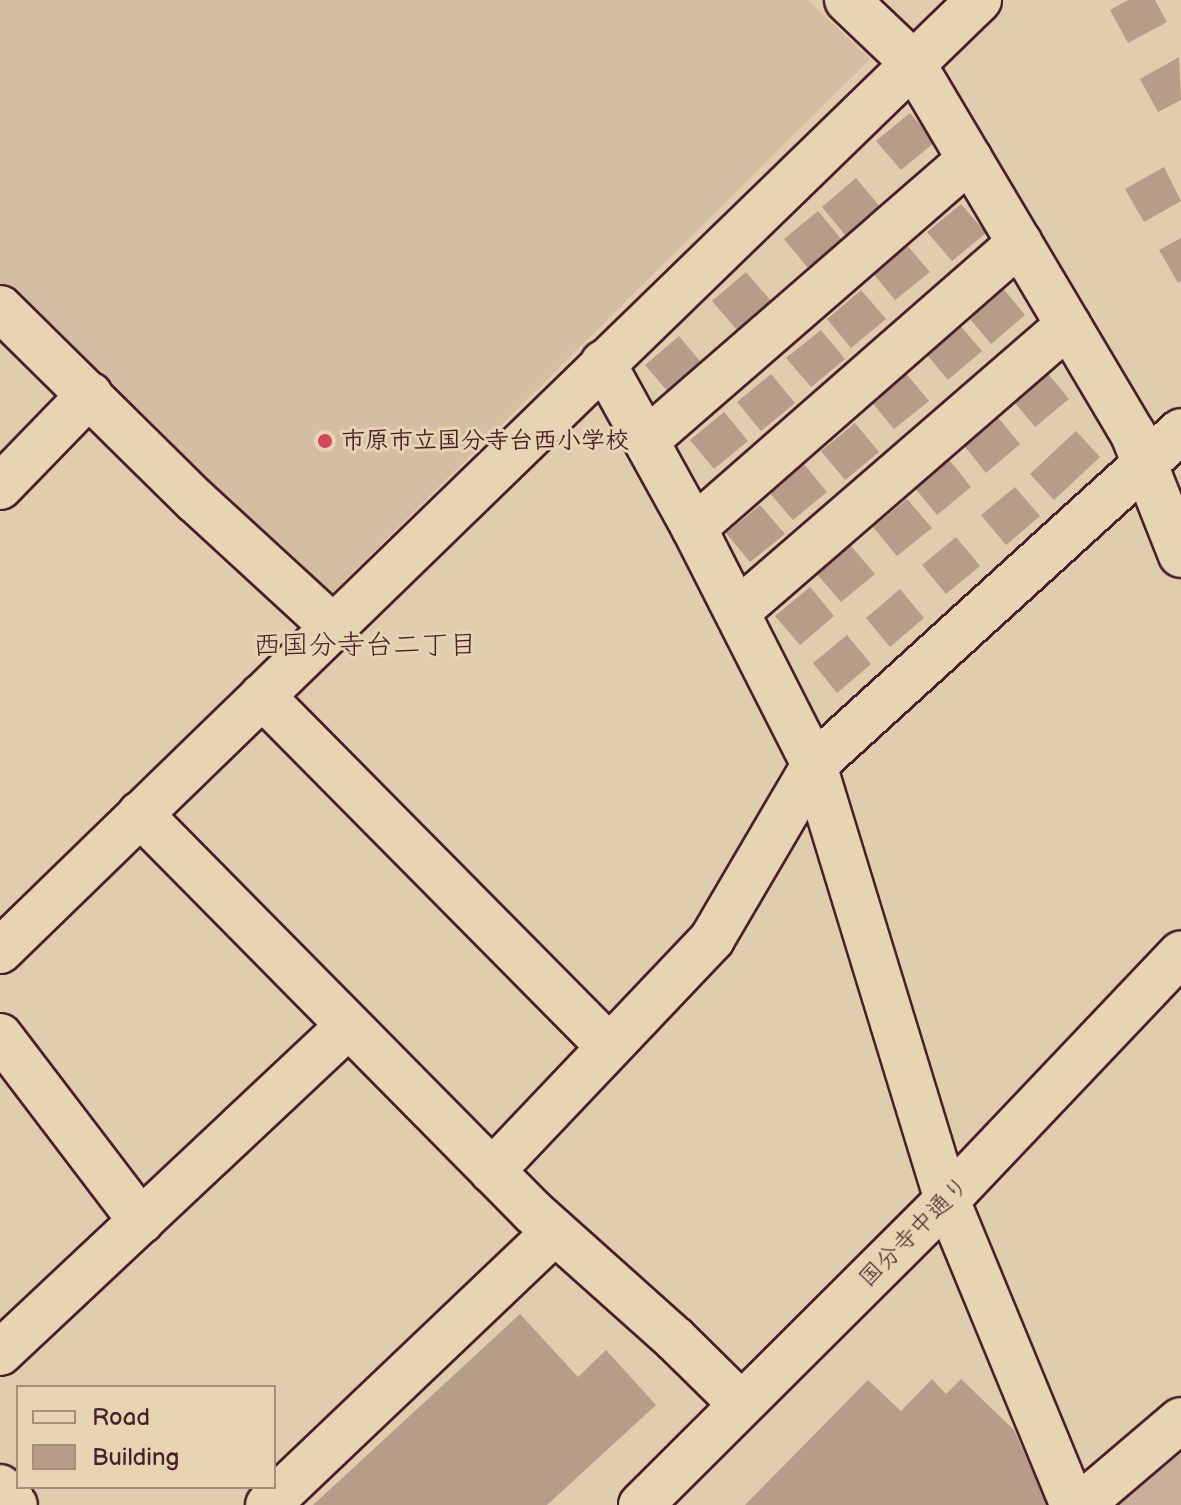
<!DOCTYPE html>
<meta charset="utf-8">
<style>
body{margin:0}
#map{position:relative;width:1181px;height:1505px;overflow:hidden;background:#e0cdad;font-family:"Balsamiq Sans","Klee One",sans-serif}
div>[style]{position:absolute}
.built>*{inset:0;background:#d4bea2}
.green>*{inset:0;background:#c7b097}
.building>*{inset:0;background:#b79c89}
.roads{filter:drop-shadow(2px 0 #4a1f2b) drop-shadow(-2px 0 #4a1f2b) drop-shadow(0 2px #4a1f2b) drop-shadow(0 -2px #4a1f2b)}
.street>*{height:44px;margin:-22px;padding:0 22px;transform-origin:22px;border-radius:22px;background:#e6d4b2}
.secondary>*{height:44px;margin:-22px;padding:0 22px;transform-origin:22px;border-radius:22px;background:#e6d4b2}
.dots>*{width:22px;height:22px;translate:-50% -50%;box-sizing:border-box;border:4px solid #e6d4b2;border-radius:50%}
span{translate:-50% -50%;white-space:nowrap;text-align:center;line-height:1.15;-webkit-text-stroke:6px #e6d4b2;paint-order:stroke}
.poi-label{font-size:24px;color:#4a1f2b;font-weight:700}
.left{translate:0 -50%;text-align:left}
.street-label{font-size:24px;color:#4a1f2b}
.quarter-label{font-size:28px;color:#4a1f2b}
.legend{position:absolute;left:16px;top:1385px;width:260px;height:104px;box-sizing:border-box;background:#e6d4b2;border:2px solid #a88c7c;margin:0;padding:10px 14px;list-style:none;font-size:24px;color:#4a1f2b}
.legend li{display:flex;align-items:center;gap:16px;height:40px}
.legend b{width:40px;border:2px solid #a88c7c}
</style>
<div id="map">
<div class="built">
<i style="clip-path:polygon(0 0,808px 0,870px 59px,327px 598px,0 284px)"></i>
</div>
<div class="green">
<i style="clip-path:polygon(1181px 1443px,1181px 1505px,1109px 1505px)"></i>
</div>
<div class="building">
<i style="clip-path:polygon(1128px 0,1155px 0,1167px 22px,1128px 43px,1110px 10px)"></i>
<i style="clip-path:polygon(1179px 57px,1181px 100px,1158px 112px,1140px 79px)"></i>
<i style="clip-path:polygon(910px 113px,935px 142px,901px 170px,876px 141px)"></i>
<i style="clip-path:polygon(1164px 167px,1181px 201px,1144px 222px,1125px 189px)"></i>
<i style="clip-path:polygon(856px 178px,881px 208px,846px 236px,822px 207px)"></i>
<i style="clip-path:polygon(961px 204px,986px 233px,952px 261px,927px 232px)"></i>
<i style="clip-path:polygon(818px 211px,842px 240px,808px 268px,784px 239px)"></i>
<i style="clip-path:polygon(1181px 238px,1181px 281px,1178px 283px,1159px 250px)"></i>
<i style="clip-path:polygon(905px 243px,930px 272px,895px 300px,871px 271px)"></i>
<i style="clip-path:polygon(746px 272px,771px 301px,737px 330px,712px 301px)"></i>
<i style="clip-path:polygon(1001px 286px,1025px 315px,991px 344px,966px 314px)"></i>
<i style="clip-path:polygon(861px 290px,886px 319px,851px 348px,827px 319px)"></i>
<i style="clip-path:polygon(957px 322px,982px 351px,948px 380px,923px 350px)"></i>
<i style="clip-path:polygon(821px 330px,845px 359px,811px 387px,786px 358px)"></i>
<i style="clip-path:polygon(679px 336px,704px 366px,670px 394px,645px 365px)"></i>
<i style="clip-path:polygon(1045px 370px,1069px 399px,1035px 427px,1011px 398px)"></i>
<i style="clip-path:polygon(904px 371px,929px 401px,894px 429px,870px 400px)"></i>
<i style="clip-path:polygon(771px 374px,795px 403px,761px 431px,737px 402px)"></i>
<i style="clip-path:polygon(724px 412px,748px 441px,714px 469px,690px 440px)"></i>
<i style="clip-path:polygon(996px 415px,1020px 444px,986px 473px,962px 443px)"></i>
<i style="clip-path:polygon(855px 423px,879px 452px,845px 480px,821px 451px)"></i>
<i style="clip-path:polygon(1076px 431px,1100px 457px,1054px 500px,1030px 474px)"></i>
<i style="clip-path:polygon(947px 457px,971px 487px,937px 515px,913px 486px)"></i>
<i style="clip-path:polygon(803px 463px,827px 492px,793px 520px,768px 491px)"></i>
<i style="clip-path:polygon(1015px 487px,1040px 516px,1006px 545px,981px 515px)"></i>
<i style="clip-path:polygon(907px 499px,932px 528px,897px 556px,873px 527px)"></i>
<i style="clip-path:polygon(760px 505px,785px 534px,750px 562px,726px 533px)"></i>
<i style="clip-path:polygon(956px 537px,980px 566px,946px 594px,922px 565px)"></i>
<i style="clip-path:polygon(850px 545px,875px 574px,841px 602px,816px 573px)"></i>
<i style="clip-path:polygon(810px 587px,834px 616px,800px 645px,775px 616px)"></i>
<i style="clip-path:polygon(900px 589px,924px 618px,890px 647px,866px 618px)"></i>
<i style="clip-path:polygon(847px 635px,871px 664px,837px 693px,813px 663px)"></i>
<i style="clip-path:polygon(520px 1314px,578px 1377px,606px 1350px,656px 1405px,547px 1505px,313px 1505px)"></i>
<i style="clip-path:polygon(932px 1379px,946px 1394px,961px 1379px,1014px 1430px,1047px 1505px,745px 1505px,868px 1380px,901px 1411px)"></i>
</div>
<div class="roads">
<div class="street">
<i style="left:847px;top:0;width:90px;rotate:43.6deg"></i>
<i style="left:912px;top:62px;width:433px;rotate:59.3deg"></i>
<i style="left:1133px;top:434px;width:130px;rotate:68.4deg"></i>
<i style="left:0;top:308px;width:275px;rotate:44.6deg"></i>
<i style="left:196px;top:501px;width:186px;rotate:42.6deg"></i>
<i style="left:603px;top:363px;width:188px;rotate:61.1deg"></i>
<i style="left:694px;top:528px;width:266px;rotate:63.1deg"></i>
<i style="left:814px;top:765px;width:455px;rotate:73deg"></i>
<i style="left:947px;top:1200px;width:330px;rotate:67.6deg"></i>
<i style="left:647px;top:440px;width:428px;rotate:-41deg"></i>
<i style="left:0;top:487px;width:129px;rotate:-45.9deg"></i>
<i style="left:694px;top:528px;width:433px;rotate:-41.2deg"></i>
<i style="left:738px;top:611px;width:437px;rotate:-40.9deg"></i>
<i style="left:262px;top:696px;width:492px;rotate:45.3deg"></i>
<i style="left:140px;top:814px;width:559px;rotate:45.36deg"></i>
<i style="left:533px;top:1212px;width:191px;rotate:41.8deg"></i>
<i style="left:675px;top:1339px;width:91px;rotate:44.6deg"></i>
<i style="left:0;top:951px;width:1365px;rotate:-44.17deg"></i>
<i style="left:0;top:1036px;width:233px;rotate:52.7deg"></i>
<i style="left:492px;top:1171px;width:320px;rotate:-46.5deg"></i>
<i style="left:712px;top:939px;width:202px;rotate:-59.6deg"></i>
<i style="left:814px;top:765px;width:496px;rotate:-42.3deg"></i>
<i style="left:0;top:1353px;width:476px;rotate:-43.2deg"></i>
<i style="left:268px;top:1505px;width:396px;rotate:-43.6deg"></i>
<i style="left:1081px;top:1505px;width:131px;rotate:-40.4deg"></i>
</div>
<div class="secondary">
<i style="left:0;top:1487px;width:23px;rotate:50deg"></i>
<i style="left:641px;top:1505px;width:432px;rotate:-44.9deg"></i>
<i style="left:947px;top:1200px;width:340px;rotate:-46.5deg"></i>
</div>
</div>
<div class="dots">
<i style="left:325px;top:441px;background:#d1495b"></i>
</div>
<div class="poi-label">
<span class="left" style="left:341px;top:441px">市原市立国分寺台西小学校</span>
</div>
<div class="street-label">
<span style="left:914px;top:1232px;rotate:-45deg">国分寺中通り</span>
</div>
<div class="quarter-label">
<span style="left:365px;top:646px">西国分寺台二丁目</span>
</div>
<ul class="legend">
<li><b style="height:10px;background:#e6d4b2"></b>Road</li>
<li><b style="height:22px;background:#b79c89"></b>Building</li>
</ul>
</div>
